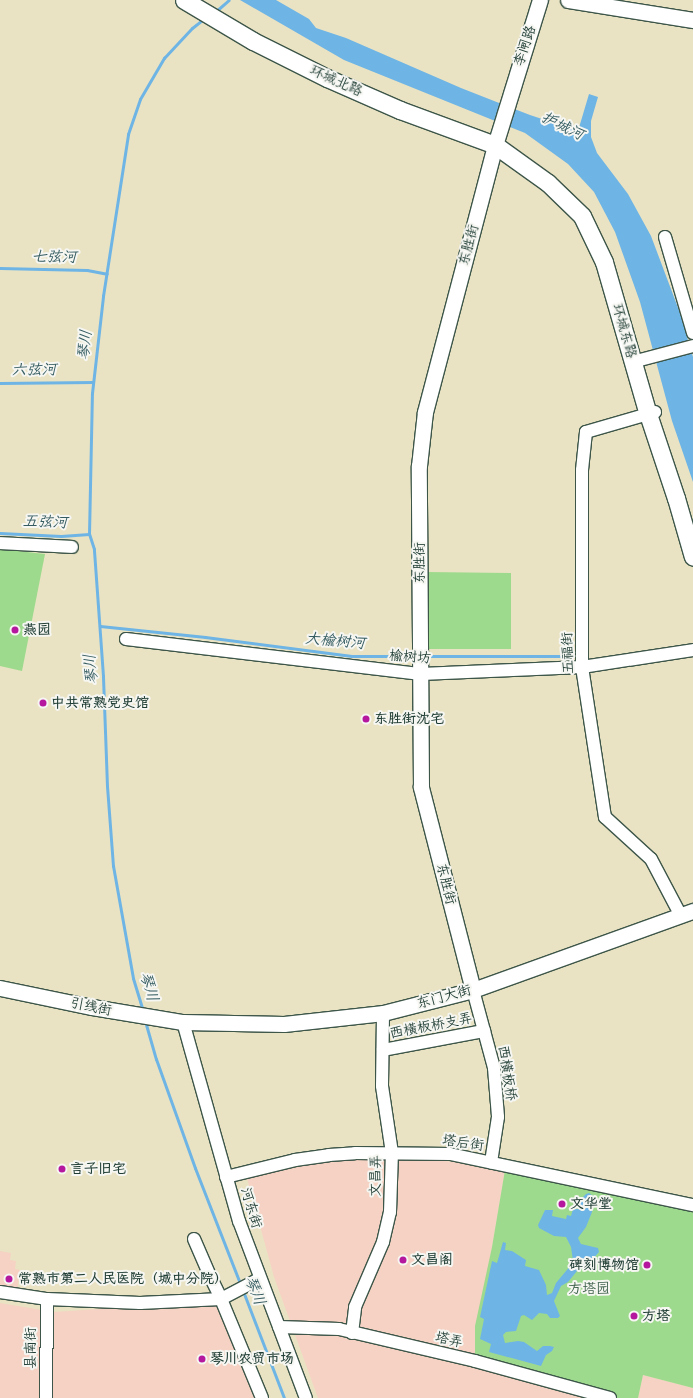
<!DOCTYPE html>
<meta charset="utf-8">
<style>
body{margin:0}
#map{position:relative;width:693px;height:1398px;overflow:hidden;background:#eae3c3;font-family:Mynerve,"LXGW WenKai TC",sans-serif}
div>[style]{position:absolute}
.built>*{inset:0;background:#f5d2c3}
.green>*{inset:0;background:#9eda8d}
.water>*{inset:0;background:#6eb5e5}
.stream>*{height:3px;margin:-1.5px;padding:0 1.5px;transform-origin:1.5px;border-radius:1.5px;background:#6eb5e5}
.roads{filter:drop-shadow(1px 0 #3d5649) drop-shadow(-1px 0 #3d5649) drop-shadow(0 1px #3d5649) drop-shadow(0 -1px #3d5649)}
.minor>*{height:12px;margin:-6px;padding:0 6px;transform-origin:6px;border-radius:6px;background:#fff}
.tertiary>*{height:15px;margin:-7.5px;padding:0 7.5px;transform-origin:7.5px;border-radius:7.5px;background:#fff}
.secondary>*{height:17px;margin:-8.5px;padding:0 8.5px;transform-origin:8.5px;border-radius:8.5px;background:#fff}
.dots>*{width:11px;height:11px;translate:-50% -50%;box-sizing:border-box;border:2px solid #f6f6f2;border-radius:50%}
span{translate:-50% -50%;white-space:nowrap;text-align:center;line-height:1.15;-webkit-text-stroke:4px #f6f6f2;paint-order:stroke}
.street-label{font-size:14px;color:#1f3d34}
.poi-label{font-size:14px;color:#1f3d34;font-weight:700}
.left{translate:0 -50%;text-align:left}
.right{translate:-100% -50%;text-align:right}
.park-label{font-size:14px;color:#385c46}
.water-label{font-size:15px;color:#335b60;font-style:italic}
</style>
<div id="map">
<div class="built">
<i style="clip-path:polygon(333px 1159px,439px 1160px,505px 1170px,492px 1247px,610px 1398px,318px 1398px,274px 1277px,247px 1178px)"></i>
<i style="clip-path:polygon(0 1251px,11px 1253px,10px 1260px,16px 1261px,15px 1269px,20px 1270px,17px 1291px,0 1288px)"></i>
<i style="clip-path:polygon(0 1303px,54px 1312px,144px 1306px,220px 1305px,225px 1324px,256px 1398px,0 1398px)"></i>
<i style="clip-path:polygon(643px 1375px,693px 1388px,693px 1398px,638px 1398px)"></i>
</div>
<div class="green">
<i style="clip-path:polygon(0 549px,45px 554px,22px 671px,0 666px)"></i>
<i style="clip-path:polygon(427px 572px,511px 573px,511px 649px,427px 649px)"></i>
<i style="clip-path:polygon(505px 1170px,693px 1210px,693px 1388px,643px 1375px,638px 1398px,610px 1398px,475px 1361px,475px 1326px,492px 1247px)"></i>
</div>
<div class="water">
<i style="clip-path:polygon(240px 0,276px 0,309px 19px,316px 28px,346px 38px,461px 88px,530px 115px,578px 131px,589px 94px,598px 97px,591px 121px,591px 137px,597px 153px,628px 194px,651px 236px,680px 313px,693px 357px,693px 482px,672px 421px,640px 302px,615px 232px,594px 192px,568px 164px,525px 133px,344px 60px)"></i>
<i style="clip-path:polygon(589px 1193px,593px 1196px,592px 1212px,586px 1227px,578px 1238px,581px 1244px,598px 1248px,599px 1252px,590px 1262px,577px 1271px,568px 1282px,561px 1286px,554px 1301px,560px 1316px,558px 1318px,550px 1318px,547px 1314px,539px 1313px,532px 1320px,524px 1315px,521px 1316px,516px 1331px,506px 1332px,503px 1335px,505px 1343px,518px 1341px,524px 1342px,537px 1351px,543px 1346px,550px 1346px,554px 1347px,552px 1351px,546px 1355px,541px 1366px,489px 1352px,491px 1344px,480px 1339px,484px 1319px,480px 1317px,492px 1261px,497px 1263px,503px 1242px,506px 1243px,505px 1250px,512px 1251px,526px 1260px,525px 1266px,539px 1270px,546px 1285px,547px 1295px,552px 1293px,556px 1283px,571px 1265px,573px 1261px,571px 1247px,566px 1237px,554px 1236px,539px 1228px,538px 1225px,545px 1210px,553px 1210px,552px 1216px,566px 1219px,567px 1215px,571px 1216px,573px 1209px,578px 1209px,582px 1198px,586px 1194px)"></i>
</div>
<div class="stream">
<i style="left:215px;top:12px;width:18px;rotate:-41deg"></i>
<i style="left:0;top:268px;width:87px;rotate:1.3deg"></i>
<i style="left:87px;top:270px;width:20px;rotate:11deg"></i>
<i style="left:0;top:383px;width:93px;rotate:-0.6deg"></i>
<i style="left:0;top:533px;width:61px;rotate:2.8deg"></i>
<i style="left:61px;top:536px;width:28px;rotate:-4deg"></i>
<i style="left:100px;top:626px;width:106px;rotate:6deg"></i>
<i style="left:205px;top:637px;width:148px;rotate:7.4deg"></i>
<i style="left:352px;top:656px;width:64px"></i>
<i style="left:424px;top:656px;width:146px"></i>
<i style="left:143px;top:1011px;width:34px;rotate:-107deg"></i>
<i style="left:133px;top:978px;width:114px;rotate:-100.1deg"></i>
<i style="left:113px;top:866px;width:80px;rotate:-94.3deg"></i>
<i style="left:107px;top:786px;width:110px;rotate:-92.1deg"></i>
<i style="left:103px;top:676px;width:127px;rotate:-94.1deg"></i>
<i style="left:94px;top:549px;width:16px;rotate:-108deg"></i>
<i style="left:89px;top:534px;width:141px;rotate:-88.8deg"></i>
<i style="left:92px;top:393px;width:98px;rotate:-83.5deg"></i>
<i style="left:103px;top:296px;width:164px;rotate:-81.2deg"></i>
<i style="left:128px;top:134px;width:37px;rotate:-71deg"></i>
<i style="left:140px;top:99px;width:48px;rotate:-59.7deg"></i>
<i style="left:164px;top:58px;width:41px;rotate:-47deg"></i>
<i style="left:192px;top:28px;width:16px;rotate:-38deg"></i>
<i style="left:145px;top:1021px;width:40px;rotate:74deg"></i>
<i style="left:156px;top:1059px;width:116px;rotate:70.3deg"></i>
<i style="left:195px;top:1168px;width:127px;rotate:68.7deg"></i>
<i style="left:243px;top:1291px;width:115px;rotate:69deg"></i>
</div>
<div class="roads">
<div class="minor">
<i style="left:665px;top:237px;width:100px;rotate:73.7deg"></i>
<i style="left:640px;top:360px;width:55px;rotate:-14.8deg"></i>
<i style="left:655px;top:412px;width:72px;rotate:163.8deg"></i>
<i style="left:586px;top:432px;width:38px;rotate:96deg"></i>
<i style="left:582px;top:470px;width:197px;rotate:90deg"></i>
<i style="left:582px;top:667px;width:152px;rotate:81.3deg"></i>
<i style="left:605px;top:817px;width:62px;rotate:42.4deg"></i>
<i style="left:651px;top:859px;width:64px;rotate:62.2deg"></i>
<i style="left:0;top:543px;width:72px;rotate:3.2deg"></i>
<i style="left:126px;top:639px;width:297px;rotate:6.8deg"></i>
<i style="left:421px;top:674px;width:161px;rotate:-2.5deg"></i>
<i style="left:582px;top:667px;width:112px;rotate:-8.7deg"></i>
<i style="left:473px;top:990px;width:81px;rotate:74.9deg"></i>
<i style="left:494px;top:1068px;width:49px;rotate:85.3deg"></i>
<i style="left:498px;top:1117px;width:46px;rotate:98.8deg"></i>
<i style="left:183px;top:1022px;width:207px;rotate:74.3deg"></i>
<i style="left:239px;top:1221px;width:189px;rotate:69.3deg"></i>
<i style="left:383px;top:1050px;width:103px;rotate:-10.7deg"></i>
<i style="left:226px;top:1177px;width:71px;rotate:-13.8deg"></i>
<i style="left:295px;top:1160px;width:34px;rotate:-8deg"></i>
<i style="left:329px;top:1155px;width:26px;rotate:-4deg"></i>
<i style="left:355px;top:1153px;width:95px;rotate:0.6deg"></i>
<i style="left:450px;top:1154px;width:248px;rotate:11.9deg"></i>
<i style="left:194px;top:1239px;width:40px;rotate:66.6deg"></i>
<i style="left:210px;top:1276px;width:25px;rotate:64deg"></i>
<i style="left:221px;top:1299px;width:107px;rotate:67.5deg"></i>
<i style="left:0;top:1292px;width:48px;rotate:8.5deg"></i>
<i style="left:47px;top:1299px;width:93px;rotate:2.5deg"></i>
<i style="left:140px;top:1303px;width:81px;rotate:-2.8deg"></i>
<i style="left:221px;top:1299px;width:43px;rotate:-27.8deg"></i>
<i style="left:279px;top:1327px;width:60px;rotate:1.9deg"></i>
<i style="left:339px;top:1329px;width:140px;rotate:13.2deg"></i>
<i style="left:475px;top:1361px;width:140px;rotate:15.3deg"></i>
<i style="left:352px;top:1333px;width:26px;rotate:-83deg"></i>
<i style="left:355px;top:1307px;width:71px;rotate:-66.7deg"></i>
<i style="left:383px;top:1242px;width:31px;rotate:-77deg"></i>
<i style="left:390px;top:1212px;width:59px;rotate:-88.1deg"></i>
<i style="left:392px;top:1153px;width:68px;rotate:-98.5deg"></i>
<i style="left:382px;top:1086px;width:73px;rotate:-89.2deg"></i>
<i style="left:46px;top:1398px;width:99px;rotate:-89.4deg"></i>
</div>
<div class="tertiary">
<i style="left:568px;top:0;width:127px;rotate:9.1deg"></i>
<i style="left:0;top:988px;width:94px;rotate:11.7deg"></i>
<i style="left:92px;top:1007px;width:92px;rotate:9.4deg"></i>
<i style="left:183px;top:1022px;width:101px;rotate:1.1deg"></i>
<i style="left:284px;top:1024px;width:100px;rotate:-6.3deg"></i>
<i style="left:383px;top:1013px;width:93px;rotate:-14.3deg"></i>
<i style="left:473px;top:990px;width:234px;rotate:-19.8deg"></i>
<i style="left:473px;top:990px;width:210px;rotate:-104.4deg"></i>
<i style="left:421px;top:787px;width:321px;rotate:-90.4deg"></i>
<i style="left:419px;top:466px;width:54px;rotate:-83.7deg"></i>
<i style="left:425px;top:412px;width:276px;rotate:-75.3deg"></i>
<i style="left:495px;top:145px;width:152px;rotate:-72.8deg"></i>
</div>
<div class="secondary">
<i style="left:184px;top:0;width:80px;rotate:30.7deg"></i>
<i style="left:253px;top:41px;width:83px;rotate:26.6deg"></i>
<i style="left:327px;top:78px;width:80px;rotate:23.7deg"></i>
<i style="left:400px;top:110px;width:101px;rotate:20.2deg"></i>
<i style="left:495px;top:145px;width:65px;rotate:35.6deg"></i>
<i style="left:548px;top:183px;width:47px;rotate:44.1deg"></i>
<i style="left:582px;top:216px;width:51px;rotate:64.4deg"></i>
<i style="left:604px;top:262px;width:158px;rotate:73.9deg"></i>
<i style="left:648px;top:414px;width:89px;rotate:71.6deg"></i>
<i style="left:676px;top:498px;width:61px;rotate:73.9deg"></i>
</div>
</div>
<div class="dots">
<i style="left:15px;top:630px;background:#b5179e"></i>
<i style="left:43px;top:703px;background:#b5179e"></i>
<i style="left:366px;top:719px;background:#b5179e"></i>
<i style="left:62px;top:1169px;background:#b5179e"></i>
<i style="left:562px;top:1204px;background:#b5179e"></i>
<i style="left:403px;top:1260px;background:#b5179e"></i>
<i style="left:647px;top:1265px;background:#b5179e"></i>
<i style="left:9px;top:1279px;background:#b5179e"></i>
<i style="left:634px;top:1316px;background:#b5179e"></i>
<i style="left:202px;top:1359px;background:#b5179e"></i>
</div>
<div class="street-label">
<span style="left:525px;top:46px;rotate:-72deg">李闸路</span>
<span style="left:336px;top:81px;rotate:24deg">环城北路</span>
<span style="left:469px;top:245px;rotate:-75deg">东胜街</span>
<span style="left:624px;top:331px;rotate:74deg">环城东路</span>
<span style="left:420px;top:563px;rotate:-90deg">东胜街</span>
<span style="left:568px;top:653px;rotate:-92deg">五福街</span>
<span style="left:410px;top:657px;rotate:4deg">榆树坊</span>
<span style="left:446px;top:884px;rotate:76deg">东胜街</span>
<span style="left:444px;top:997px;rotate:-15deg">东门大街</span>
<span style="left:91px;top:1007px;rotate:11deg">引线街</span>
<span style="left:431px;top:1026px;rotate:-11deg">西横板桥支弄</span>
<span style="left:507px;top:1073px;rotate:81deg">西横板桥</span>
<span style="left:463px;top:1143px;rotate:8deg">塔后街</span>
<span style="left:376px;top:1176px;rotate:-89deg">文昌弄</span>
<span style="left:251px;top:1208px;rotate:73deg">河东街</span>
<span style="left:449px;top:1340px;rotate:13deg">塔弄</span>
<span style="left:31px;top:1348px;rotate:-90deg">县南街</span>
</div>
<div class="poi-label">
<span class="left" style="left:23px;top:630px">燕园</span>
<span class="left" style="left:51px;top:703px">中共常熟党史馆</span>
<span class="left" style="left:374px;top:719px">东胜街沈宅</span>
<span class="left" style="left:70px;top:1169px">言子旧宅</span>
<span class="left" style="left:570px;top:1204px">文华堂</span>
<span class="left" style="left:411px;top:1260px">文昌阁</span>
<span class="right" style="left:639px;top:1265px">碑刻博物馆</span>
<span class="left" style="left:18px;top:1279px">常熟市第二人民医院（城中分院）</span>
<span class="left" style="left:642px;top:1316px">方塔</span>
<span class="left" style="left:210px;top:1359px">琴川农贸市场</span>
</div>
<div class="park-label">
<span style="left:589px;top:1289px">方塔园</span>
</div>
<div class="water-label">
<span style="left:562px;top:127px;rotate:26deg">护城河</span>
<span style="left:54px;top:258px;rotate:1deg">七弦河</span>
<span style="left:86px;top:345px;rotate:-83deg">琴川</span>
<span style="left:34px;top:371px;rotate:-1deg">六弦河</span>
<span style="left:45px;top:523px;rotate:2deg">五弦河</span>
<span style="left:335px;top:642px;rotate:5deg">大榆树河</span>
<span style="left:92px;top:669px;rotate:-94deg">琴川</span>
<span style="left:148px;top:987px;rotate:75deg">琴川</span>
<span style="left:254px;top:1291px;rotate:69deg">琴川</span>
</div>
</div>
